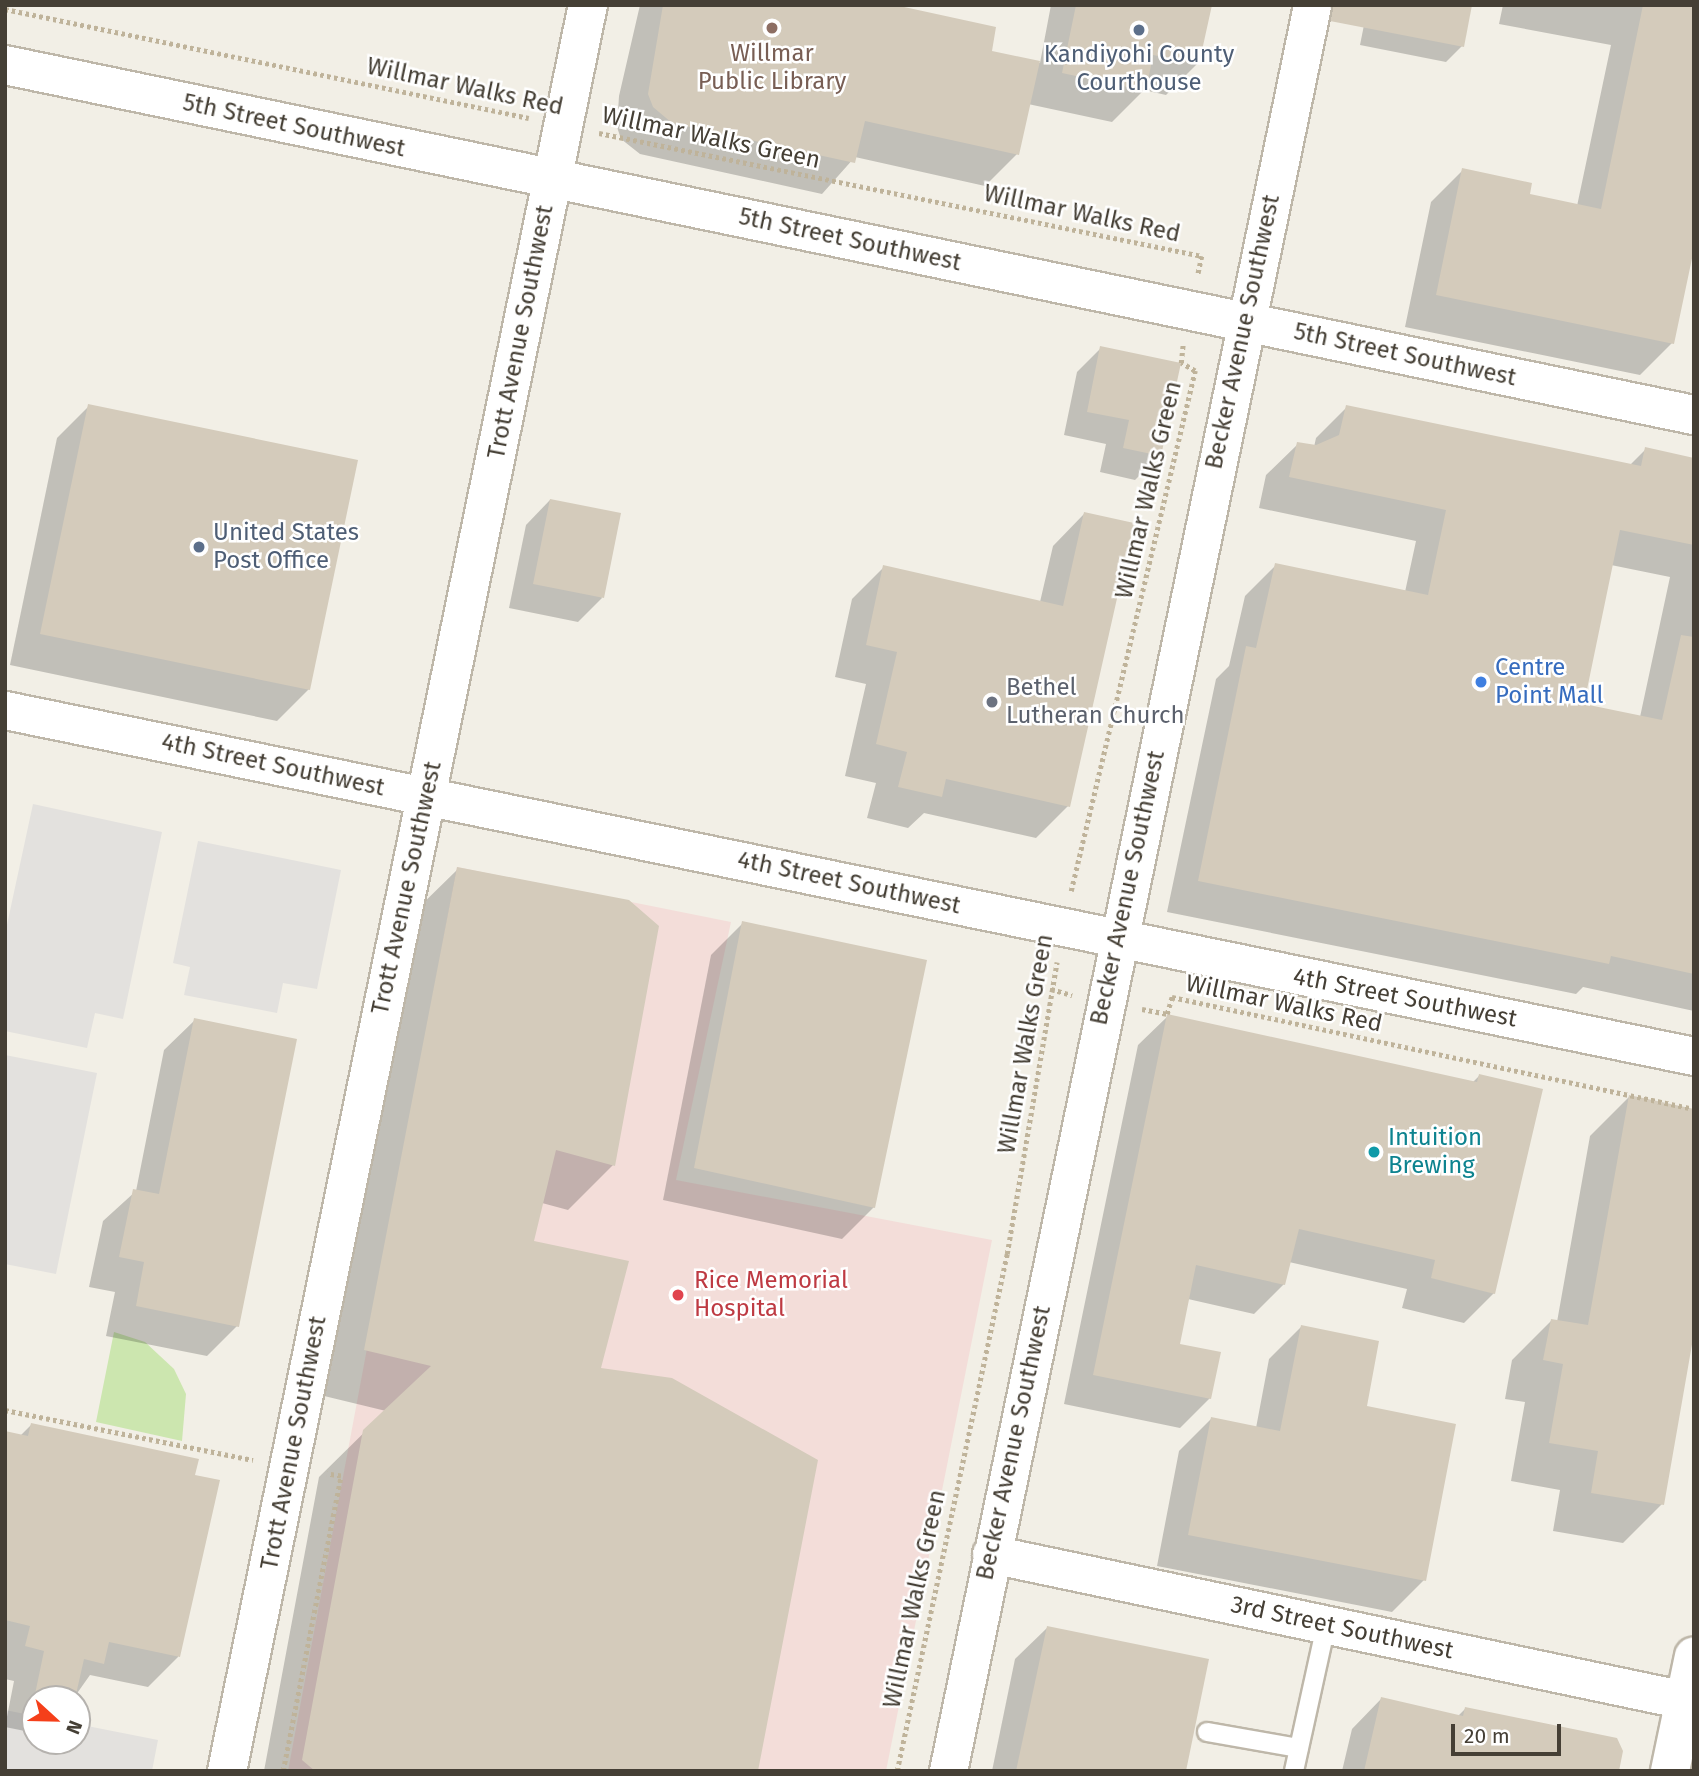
<!DOCTYPE html>
<style>
body{margin:0}
#map{position:relative;width:1699px;height:1776px;overflow:hidden;background:#f2efe6;font-family:"Fira Sans",sans-serif}
div>[style]{position:absolute}
.medical>*{inset:0;background:#f3ddd9}
.green>*{inset:0;background:#cce6af}
.parking>*{inset:0;background:#e3e1de}
.shadow>*{inset:0;background:#0003}
.building>*{inset:0;background:#d4cbbb}
.path>*{height:4.5px;margin-top:-2.25px;transform-origin:0;background:repeating-linear-gradient(90deg,#bfb39a 0 3.5px,transparent 0 7px)}
.roads{filter:drop-shadow(2px 0 #beb7a9) drop-shadow(-2px 0 #beb7a9) drop-shadow(0 2px #beb7a9) drop-shadow(0 -2px #beb7a9)}
.service>*{height:18px;margin:-9px;padding:0 9px;transform-origin:9px;border-radius:9px;background:#fff}
.minor>*{height:37px;margin:-18.5px;padding:0 18.5px;transform-origin:18.5px;border-radius:18.5px;background:#fff}
.tertiary>*{height:38px;margin:-19px;padding:0 19px;transform-origin:19px;border-radius:19px;background:#fff}
.dots>*{width:19px;height:19px;translate:-50% -50%;box-sizing:border-box;border:4px solid #fff;border-radius:50%}
span{translate:-50% -50%;white-space:nowrap;text-align:center;line-height:1.15;-webkit-text-stroke:5px #fff;paint-order:stroke}
.education-label{font-size:24px;color:#785e54}
.service-label{font-size:24px;color:#4e5e75}
.left{translate:0 -50%;text-align:left}
.street-label{font-size:24px;color:#453f35}
.shop-label{font-size:24px;color:#366cbe}
.worship-label{font-size:24px;color:#5b616d}
.culture-label{font-size:24px;color:#0d838f}
.health-label{font-size:24px;color:#be3a42}
.frame{position:absolute;inset:0;border:7px solid #453f35;pointer-events:none}
.north{position:absolute;left:21px;top:1685px;width:70px;height:70px;box-sizing:border-box;background:#fff;border:2px solid #b5b2ae;border-radius:50%;rotate:112deg;font-size:19px;font-weight:700;line-height:28px;text-align:center;color:#453f35}
.north::after{content:'';display:block;margin:auto;width:24px;height:32px;background:#f53f1a;clip-path:polygon(50% 0,100% 100%,50% 72%,0 100%)}
.scale{position:absolute;left:1451px;top:1724px;width:110px;height:32px;box-sizing:border-box;border:4px solid #453f35;border-top:0;padding-left:9px;font-size:21px;line-height:24px;white-space:nowrap;color:#453f35;-webkit-text-stroke:5px #fff;paint-order:stroke}
</style>
<div id="map">
<div class="medical">
<i style="clip-path:polygon(457px 867px,731px 922px,676px 1180px,992px 1240px,886px 1771px,288px 1771px)"></i>
</div>
<div class="green">
<i style="clip-path:polygon(114px 1332px,145px 1342px,174px 1369px,186px 1394px,182px 1441px,96px 1422px)"></i>
</div>
<div class="parking">
<i style="clip-path:polygon(33px 804px,162px 832px,123px 1019px,95px 1013px,87px 1048px,5px 1031px,5px 934px)"></i>
<i style="clip-path:polygon(198px 841px,341px 870px,317px 989px,283px 983px,277px 1013px,184px 995px,190px 967px,173px 963px)"></i>
<i style="clip-path:polygon(5px 1055px,97px 1073px,56px 1274px,5px 1264px)"></i>
<i style="clip-path:polygon(5px 1710px,35px 1716px,35px 1741px,77px 1741px,77px 1724px,158px 1740px,152px 1771px,5px 1771px)"></i>
</div>
<div class="shadow">
<i style="clip-path:polygon(640px 5px,887px 5px,990px 52px,1040px 63px,1051px 5px,1210px 5px,1198px 63px,1166px 95px,1144px 90px,1112px 122px,1028px 104px,1017px 154px,985px 186px,855px 157px,822px 194px,640px 154px,621px 139px,617px 127px,619px 96px)"></i>
<i style="clip-path:polygon(1368px 5px,1462px 46px,1446px 62px,1360px 45px)"></i>
<i style="clip-path:polygon(1503px 5px,1694px 5px,1672px 343px,1640px 375px,1405px 327px,1431px 202px,1463px 170px,1528px 196px,1577px 206px,1611px 45px,1499px 24px)"></i>
<i style="clip-path:polygon(1101px 348px,1160px 455px,1135px 480px,1100px 472px,1106px 444px,1064px 435px,1077px 372px)"></i>
<i style="clip-path:polygon(89px 406px,309px 689px,277px 721px,10px 665px,57px 438px)"></i>
<i style="clip-path:polygon(evenodd,1347px 407px,1630px 465px,1646px 449px,1694px 459px,1694px 1011px,1583px 987px,1576px 994px,1167px 912px,1216px 679px,1229px 666px,1245px 596px,1276px 565px,1405px 592px,1416px 541px,1259px 508px,1266px 475px,1298px 444px,1314px 447px,1316px 438px,1347px 407px,1611px 565px,1670px 577px,1640px 717px,1582px 705px,1611px 565px)"></i>
<i style="clip-path:polygon(550px 500px,602px 598px,578px 622px,509px 608px,526px 525px)"></i>
<i style="clip-path:polygon(1084px 514px,1068px 806px,1036px 838px,924px 813px,908px 828px,867px 818px,876px 783px,845px 776px,866px 684px,835px 677px,852px 599px,884px 567px,1040px 602px,1053px 546px)"></i>
<i style="clip-path:polygon(458px 869px,613px 1165px,568px 1210px,542px 1203px,532px 1242px,599px 1370px,757px 1771px,264px 1771px,319px 1477px,386px 1411px,320px 1395px,412px 914px)"></i>
<i style="clip-path:polygon(743px 923px,874px 1207px,842px 1239px,663px 1200px,711px 955px)"></i>
<i style="clip-path:polygon(1168px 1016px,1472px 1083px,1479px 1076px,1494px 1293px,1464px 1323px,1402px 1308px,1407px 1289px,1289px 1262px,1284px 1284px,1254px 1314px,1188px 1299px,1178px 1345px,1210px 1398px,1180px 1428px,1064px 1404px,1138px 1045px)"></i>
<i style="clip-path:polygon(195px 1020px,237px 1326px,207px 1356px,106px 1336px,115px 1292px,89px 1287px,103px 1221px,136px 1191px,164px 1050px)"></i>
<i style="clip-path:polygon(1629px 1097px,1662px 1504px,1623px 1543px,1553px 1531px,1560px 1490px,1511px 1481px,1525px 1402px,1505px 1399px,1512px 1360px,1551px 1321px,1557px 1322px,1590px 1136px)"></i>
<i style="clip-path:polygon(1301px 1327px,1365px 1408px,1424px 1580px,1392px 1612px,1157px 1566px,1179px 1451px,1211px 1419px,1256px 1428px,1269px 1359px)"></i>
<i style="clip-path:polygon(32px 1424px,193px 1476px,178px 1657px,148px 1687px,90px 1675px,73px 1699px,35px 1699px,35px 1733px,5px 1727px,14px 1681px,5px 1679px,5px 1433px,20px 1436px)"></i>
<i style="clip-path:polygon(1047px 1628px,1184px 1771px,992px 1771px,1015px 1659px)"></i>
<i style="clip-path:polygon(1381px 1699px,1458px 1716px,1465px 1709px,1617px 1771px,1342px 1771px,1352px 1729px)"></i>
</div>
<div class="building">
<i style="clip-path:polygon(663px 5px,895px 5px,996px 27px,992px 51px,1040px 61px,1019px 155px,865px 121px,855px 163px,672px 123px,653px 107px,648px 94px)"></i>
<i style="clip-path:polygon(1076px 5px,1212px 5px,1199px 64px,1153px 55px,1146px 91px,1062px 73px)"></i>
<i style="clip-path:polygon(1332px 5px,1472px 5px,1464px 47px,1330px 21px)"></i>
<i style="clip-path:polygon(1643px 5px,1694px 5px,1694px 249px,1674px 344px,1436px 295px,1462px 168px,1532px 183px,1530px 194px,1601px 209px)"></i>
<i style="clip-path:polygon(1100px 346px,1181px 363px,1161px 456px,1123px 448px,1129px 420px,1087px 412px)"></i>
<i style="clip-path:polygon(88px 404px,358px 460px,310px 690px,40px 634px)"></i>
<i style="clip-path:polygon(1346px 405px,1641px 466px,1645px 447px,1694px 458px,1694px 545px,1620px 530px,1584px 704px,1662px 720px,1681px 635px,1694px 637px,1694px 974px,1611px 956px,1609px 964px,1198px 881px,1246px 646px,1256px 648px,1275px 563px,1428px 595px,1446px 510px,1289px 477px,1297px 442px,1316px 445px,1339px 435px)"></i>
<i style="clip-path:polygon(550px 499px,621px 513px,604px 598px,533px 584px)"></i>
<i style="clip-path:polygon(1084px 512px,1134px 523px,1070px 807px,946px 779px,942px 797px,898px 787px,907px 752px,876px 744px,897px 652px,866px 645px,883px 565px,1063px 606px)"></i>
<i style="clip-path:polygon(457px 867px,629px 900px,659px 926px,615px 1166px,556px 1150px,534px 1241px,629px 1261px,601px 1368px,672px 1378px,818px 1460px,758px 1771px,315px 1771px,302px 1760px,363px 1430px,431px 1366px,364px 1350px)"></i>
<i style="clip-path:polygon(742px 921px,927px 960px,875px 1208px,694px 1168px)"></i>
<i style="clip-path:polygon(1167px 1014px,1477px 1082px,1479px 1074px,1543px 1089px,1495px 1294px,1431px 1278px,1435px 1260px,1299px 1229px,1285px 1285px,1196px 1265px,1180px 1344px,1221px 1352px,1211px 1399px,1093px 1375px)"></i>
<i style="clip-path:polygon(194px 1018px,297px 1039px,239px 1327px,136px 1306px,144px 1262px,119px 1257px,133px 1189px,159px 1194px)"></i>
<i style="clip-path:polygon(1629px 1095px,1694px 1109px,1694px 1333px,1664px 1505px,1591px 1493px,1598px 1451px,1549px 1443px,1563px 1364px,1543px 1360px,1551px 1319px,1588px 1325px)"></i>
<i style="clip-path:polygon(1301px 1325px,1379px 1341px,1367px 1406px,1456px 1424px,1426px 1581px,1188px 1535px,1211px 1417px,1280px 1431px)"></i>
<i style="clip-path:polygon(31px 1423px,199px 1459px,195px 1475px,220px 1480px,180px 1657px,109px 1642px,104px 1664px,84px 1659px,75px 1699px,34px 1699px,44px 1651px,25px 1646px,30px 1626px,5px 1620px,5px 1431px,28px 1436px)"></i>
<i style="clip-path:polygon(1047px 1626px,1209px 1659px,1186px 1771px,1016px 1771px)"></i>
<i style="clip-path:polygon(1381px 1697px,1463px 1716px,1465px 1707px,1617px 1738px,1623px 1751px,1619px 1771px,1364px 1771px)"></i>
</div>
<div class="path">
<i style="left:5px;top:9px;width:535px;rotate:11.75deg"></i>
<i style="left:599px;top:133px;width:615px;rotate:11.53deg"></i>
<i style="left:1202px;top:256px;width:19px;rotate:102deg"></i>
<i style="left:1071px;top:891px;width:535px;rotate:-76.59deg"></i>
<i style="left:1195px;top:371px;width:16px;rotate:-150deg"></i>
<i style="left:1181px;top:363px;width:18px;rotate:-84deg"></i>
<i style="left:1051px;top:989px;width:22px;rotate:16deg"></i>
<i style="left:1142px;top:1009px;width:25px;rotate:11deg"></i>
<i style="left:1167px;top:1014px;width:18px;rotate:-74deg"></i>
<i style="left:1172px;top:997px;width:534px;rotate:12.11deg"></i>
<i style="left:5px;top:1410px;width:253px;rotate:11.4deg"></i>
<i style="left:283px;top:1771px;width:301px;rotate:-78.9deg"></i>
<i style="left:341px;top:1476px;width:14px;rotate:-172deg"></i>
<i style="left:897px;top:1771px;width:529px;rotate:-77.99deg"></i>
<i style="left:1007px;top:1254px;width:296px;rotate:-80.3deg"></i>
</div>
<div class="roads">
<div class="service">
<i style="left:1207px;top:1732px;width:93px;rotate:9.9deg"></i>
<i style="left:1294px;top:1771px;width:149px;rotate:-77.6deg"></i>
</div>
<div class="minor">
<i style="left:5px;top:710px;width:1724px;rotate:11.58deg"></i>
<i style="left:991px;top:1554px;width:718px;rotate:11.89deg"></i>
<i style="left:948px;top:1771px;width:1803px;rotate:-78.35deg"></i>
</div>
<div class="tertiary">
<i style="left:5px;top:65px;width:1725px;rotate:11.71deg"></i>
<i style="left:227px;top:1771px;width:1803px;rotate:-78.45deg"></i>
<i style="left:1670px;top:1771px;width:117px;rotate:-78.2deg"></i>
</div>
</div>
<div class="dots">
<i style="left:772px;top:28px;background:#8d6e63"></i>
<i style="left:1139px;top:30px;background:#5c6f8a"></i>
<i style="left:199px;top:547px;background:#5c6f8a"></i>
<i style="left:1481px;top:682px;background:#3f7fe0"></i>
<i style="left:992px;top:702px;background:#6b7280"></i>
<i style="left:1374px;top:1152px;background:#0f9aa8"></i>
<i style="left:678px;top:1295px;background:#e0444e"></i>
</div>
<div class="education-label">
<span style="left:772px;top:68px">Willmar<br>Public Library</span>
</div>
<div class="service-label">
<span style="left:1139px;top:69px">Kandiyohi County<br>Courthouse</span>
<span class="left" style="left:213px;top:547px">United States<br>Post Office</span>
</div>
<div class="street-label">
<span style="left:465px;top:87px;rotate:12deg">Willmar Walks Red</span>
<span style="left:294px;top:126px;rotate:12deg">5th Street Southwest</span>
<span style="left:711px;top:138px;rotate:12deg">Willmar Walks Green</span>
<span style="left:1082px;top:214px;rotate:12deg">Willmar Walks Red</span>
<span style="left:850px;top:240px;rotate:12deg">5th Street Southwest</span>
<span style="left:521px;top:332px;rotate:-79deg">Trott Avenue Southwest</span>
<span style="left:1243px;top:332px;rotate:-78deg">Becker Avenue Southwest</span>
<span style="left:1405px;top:355px;rotate:12deg">5th Street Southwest</span>
<span style="left:1149px;top:490px;rotate:-77deg">Willmar Walks Green</span>
<span style="left:273px;top:765px;rotate:12deg">4th Street Southwest</span>
<span style="left:849px;top:883px;rotate:12deg">4th Street Southwest</span>
<span style="left:407px;top:888px;rotate:-78deg">Trott Avenue Southwest</span>
<span style="left:1128px;top:888px;rotate:-78deg">Becker Avenue Southwest</span>
<span style="left:1405px;top:998px;rotate:11deg">4th Street Southwest</span>
<span style="left:1284px;top:1004px;rotate:12deg">Willmar Walks Red</span>
<span style="left:1026px;top:1044px;rotate:-80deg">Willmar Walks Green</span>
<span style="left:294px;top:1443px;rotate:-79deg">Trott Avenue Southwest</span>
<span style="left:1014px;top:1443px;rotate:-78deg">Becker Avenue Southwest</span>
<span style="left:915px;top:1599px;rotate:-78deg">Willmar Walks Green</span>
<span style="left:1342px;top:1628px;rotate:12deg">3rd Street Southwest</span>
</div>
<div class="shop-label">
<span class="left" style="left:1495px;top:682px">Centre<br>Point Mall</span>
</div>
<div class="worship-label">
<span class="left" style="left:1006px;top:702px">Bethel<br>Lutheran Church</span>
</div>
<div class="culture-label">
<span class="left" style="left:1388px;top:1152px">Intuition<br>Brewing</span>
</div>
<div class="health-label">
<span class="left" style="left:694px;top:1295px">Rice Memorial<br>Hospital</span>
</div>
<div class="frame"></div>
<div class="north">N</div>
<div class="scale">20 m</div>
</div>
